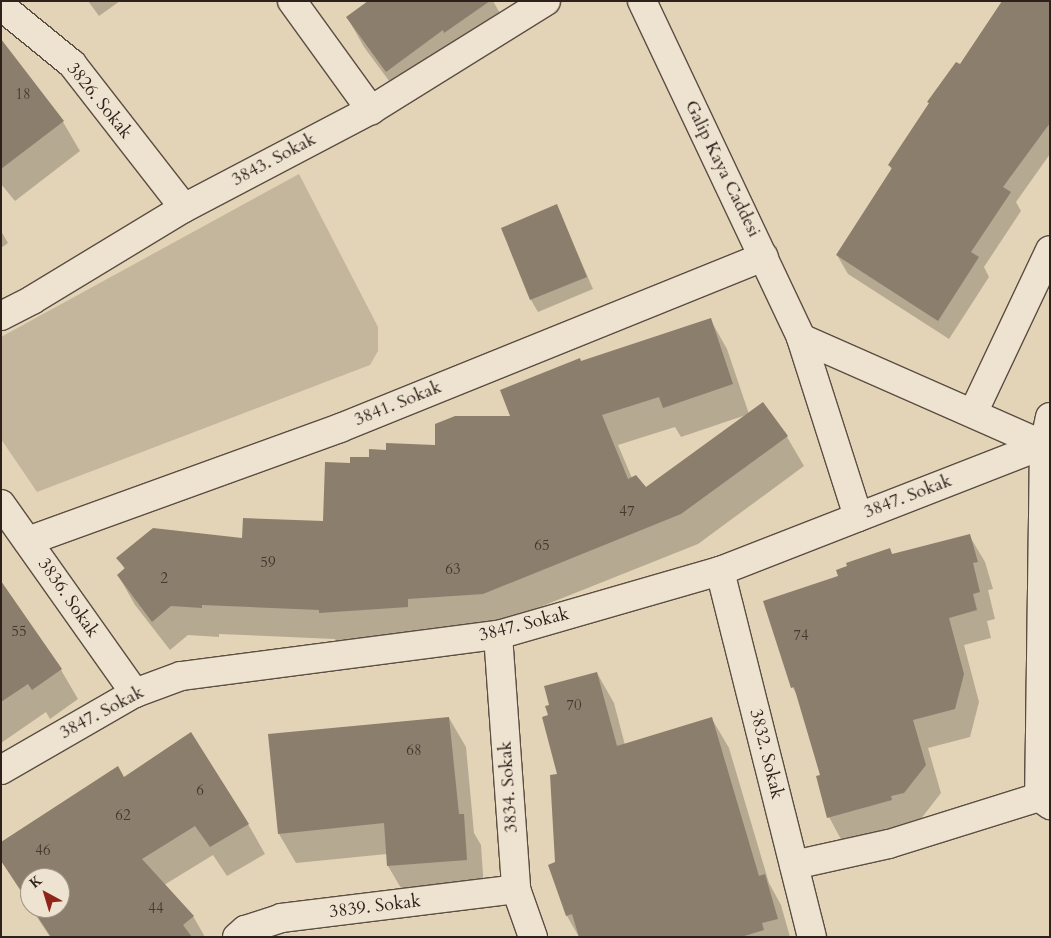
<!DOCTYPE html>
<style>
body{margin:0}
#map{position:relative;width:1051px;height:938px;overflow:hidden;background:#e3d4b7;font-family:Cardo,serif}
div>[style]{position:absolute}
.green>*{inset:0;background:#c4b69d}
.shadow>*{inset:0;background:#0003}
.building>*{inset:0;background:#8c7e6d}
.roads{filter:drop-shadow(1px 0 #5b4e43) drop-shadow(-1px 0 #5b4e43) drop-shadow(0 1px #5b4e43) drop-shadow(0 -1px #5b4e43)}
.street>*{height:28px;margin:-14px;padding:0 14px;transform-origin:14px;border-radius:14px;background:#ede3d0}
.secondary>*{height:28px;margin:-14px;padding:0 14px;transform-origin:14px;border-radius:14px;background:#ede3d0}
span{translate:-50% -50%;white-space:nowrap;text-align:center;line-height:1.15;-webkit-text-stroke:4.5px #ede3d0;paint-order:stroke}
.number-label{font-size:15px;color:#463830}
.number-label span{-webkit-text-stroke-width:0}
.street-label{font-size:18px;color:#2e211c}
.frame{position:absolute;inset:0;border:2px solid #2e211c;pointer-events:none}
.north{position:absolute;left:20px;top:868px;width:50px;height:50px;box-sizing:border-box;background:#ede3d0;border:1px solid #a19588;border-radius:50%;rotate:321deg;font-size:14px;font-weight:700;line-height:20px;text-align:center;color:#2e211c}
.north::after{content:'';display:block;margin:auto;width:18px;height:22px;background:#8f2418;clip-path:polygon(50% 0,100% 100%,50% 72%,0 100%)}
</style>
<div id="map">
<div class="green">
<i style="clip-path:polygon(299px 174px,378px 327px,378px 351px,370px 365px,37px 492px,1px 439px,1px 337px)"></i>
</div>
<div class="shadow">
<i style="clip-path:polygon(88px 1px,120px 1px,99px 16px)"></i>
<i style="clip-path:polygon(371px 1px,493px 1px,509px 29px,404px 101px,364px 47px,347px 17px)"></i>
<i style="clip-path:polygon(1050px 1px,1050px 154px,1016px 202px,1021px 211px,984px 267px,989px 277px,949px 339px,848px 274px,837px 255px,892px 170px,889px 165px,930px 104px,928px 102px,960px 66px)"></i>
<i style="clip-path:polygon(16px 60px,63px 122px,80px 151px,15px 201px,1px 184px,1px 71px)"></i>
<i style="clip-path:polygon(557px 206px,593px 289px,538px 312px,531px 300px)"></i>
<i style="clip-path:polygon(1px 231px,8px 243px,1px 248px)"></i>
<i style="clip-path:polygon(evenodd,710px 319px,727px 349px,749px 414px,787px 437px,804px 466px,698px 544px,500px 623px,424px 629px,424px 636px,337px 642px,335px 639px,219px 634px,219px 637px,188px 635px,170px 650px,135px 605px,118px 575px,125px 570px,118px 558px,243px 540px,324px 523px,351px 465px,387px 451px,437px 447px,512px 417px,581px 363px,710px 319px,746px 415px,646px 489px,632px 478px,618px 445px,675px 427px,681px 437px,746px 415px)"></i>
<i style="clip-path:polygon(969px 535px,985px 562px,993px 589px,988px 590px,995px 619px,987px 621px,991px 638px,964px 645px,979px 702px,970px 737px,928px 748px,941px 793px,920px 820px,906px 824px,906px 828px,844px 845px,829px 817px,822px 776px,799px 699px,793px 688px,764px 602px,840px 577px,893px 555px)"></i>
<i style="clip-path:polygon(7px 592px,61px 670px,78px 699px,50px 719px,46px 712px,1px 743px,1px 596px)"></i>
<i style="clip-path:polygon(597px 673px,614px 703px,625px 745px,712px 719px,729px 748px,769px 883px,781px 905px,790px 937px,579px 937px,567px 916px,550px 865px,556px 863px,558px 774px,550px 716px)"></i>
<i style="clip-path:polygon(449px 718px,466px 747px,474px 833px,481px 845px,484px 889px,405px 895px,388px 866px,387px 854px,296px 863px,279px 834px)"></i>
<i style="clip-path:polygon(124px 778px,248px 824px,265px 854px,227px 876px,213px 855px,164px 885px,193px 916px,205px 937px,50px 937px,31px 908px,60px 908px,60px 878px,30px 878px,30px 906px,1px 860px)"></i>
</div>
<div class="building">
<i style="clip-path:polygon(368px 1px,490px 1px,444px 33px,443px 30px,386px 72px,346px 17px)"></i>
<i style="clip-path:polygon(1002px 1px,1050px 1px,1050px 123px,1003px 187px,1011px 192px,971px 252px,979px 257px,938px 321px,836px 255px,892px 168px,888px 165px,929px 103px,927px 102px,956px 62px,960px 64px)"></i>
<i style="clip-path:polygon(1px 39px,64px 121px,1px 169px)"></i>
<i style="clip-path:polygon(557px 204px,587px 277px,530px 300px,501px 228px)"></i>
<i style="clip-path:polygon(711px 318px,733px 384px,663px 408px,659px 397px,602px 415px,628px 479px,636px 475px,646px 487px,763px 402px,788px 436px,681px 514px,483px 594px,408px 599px,408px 607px,319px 613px,319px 610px,202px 605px,202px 608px,171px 606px,152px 622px,117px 575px,125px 568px,116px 558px,153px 528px,242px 538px,243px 518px,323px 521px,325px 462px,350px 463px,350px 457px,369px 457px,369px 449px,386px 450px,386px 443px,435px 445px,435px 424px,455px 416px,510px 416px,500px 390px,580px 358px,581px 361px)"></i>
<i style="clip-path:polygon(970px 534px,978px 562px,973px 563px,980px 592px,973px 594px,977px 610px,949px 618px,964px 674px,955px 709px,913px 720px,926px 765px,904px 793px,891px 796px,892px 800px,827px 818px,816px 776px,820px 775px,794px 687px,791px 688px,763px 601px,838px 576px,836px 570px,847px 566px,846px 563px,890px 548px,892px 554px)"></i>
<i style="clip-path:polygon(1px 581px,62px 669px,32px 690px,28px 684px,1px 702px)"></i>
<i style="clip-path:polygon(597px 672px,617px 746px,712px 717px,759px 876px,765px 874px,778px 919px,762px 923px,764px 930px,741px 937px,579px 937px,572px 914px,566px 916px,548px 865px,555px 862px,550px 775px,557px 774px,542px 717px,548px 715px,545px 706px,549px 705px,544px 686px)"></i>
<i style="clip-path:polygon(449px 717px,459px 814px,464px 814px,467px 860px,387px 866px,384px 823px,278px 834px,268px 734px)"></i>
<i style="clip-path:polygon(191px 732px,249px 824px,210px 847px,195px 826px,142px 859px,194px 916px,183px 925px,192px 937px,51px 937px,32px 908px,60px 908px,60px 878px,30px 878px,30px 904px,1px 861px,1px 842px,118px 766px,124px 777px)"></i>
</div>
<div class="roads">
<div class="street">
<i style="left:292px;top:1px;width:135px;rotate:54.1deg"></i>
<i style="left:1px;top:6px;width:92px;rotate:39.2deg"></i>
<i style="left:72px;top:64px;width:182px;rotate:52.1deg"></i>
<i style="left:1px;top:316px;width:35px;rotate:-27deg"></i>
<i style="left:32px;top:300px;width:178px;rotate:-31.2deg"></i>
<i style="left:184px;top:208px;width:211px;rotate:-27.7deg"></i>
<i style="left:371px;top:110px;width:206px;rotate:-31.9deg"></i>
<i style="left:973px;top:413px;width:180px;rotate:-64.7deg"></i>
<i style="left:1050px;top:417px;width:29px;rotate:102deg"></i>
<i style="left:1044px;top:445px;width:352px;rotate:90.8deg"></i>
<i style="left:1039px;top:797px;width:14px;rotate:36deg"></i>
<i style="left:1px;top:504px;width:232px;rotate:54.7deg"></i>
<i style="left:28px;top:541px;width:332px;rotate:-19.9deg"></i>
<i style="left:340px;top:428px;width:457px;rotate:-22deg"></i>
<i style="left:720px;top:571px;width:377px;rotate:75.9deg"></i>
<i style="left:498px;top:635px;width:255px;rotate:85.9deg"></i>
<i style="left:516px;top:889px;width:51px;rotate:70.5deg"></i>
<i style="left:794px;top:865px;width:97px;rotate:-12.5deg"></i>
<i style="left:889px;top:844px;width:157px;rotate:-17.4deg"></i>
<i style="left:237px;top:937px;width:11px;rotate:-41deg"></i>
<i style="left:245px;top:930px;width:38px;rotate:-18deg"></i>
<i style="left:281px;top:918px;width:237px;rotate:-7deg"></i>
</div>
<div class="secondary">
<i style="left:642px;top:1px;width:373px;rotate:64.7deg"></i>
<i style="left:801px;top:338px;width:188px;rotate:72.3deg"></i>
<i style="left:801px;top:338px;width:272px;rotate:23.8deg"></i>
<i style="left:1px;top:770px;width:155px;rotate:-29.9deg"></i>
<i style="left:135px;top:693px;width:49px;rotate:-20.3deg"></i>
<i style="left:181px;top:676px;width:320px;rotate:-7.4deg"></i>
<i style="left:498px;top:635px;width:231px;rotate:-16.1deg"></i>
<i style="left:720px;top:571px;width:348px;rotate:-21.3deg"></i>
</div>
</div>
<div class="number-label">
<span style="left:23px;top:95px">18</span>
<span style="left:627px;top:512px">47</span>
<span style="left:542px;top:546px">65</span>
<span style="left:268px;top:563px">59</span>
<span style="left:453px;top:570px">63</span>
<span style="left:164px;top:579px">2</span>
<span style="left:19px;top:632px">55</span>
<span style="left:801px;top:636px">74</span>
<span style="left:574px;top:706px">70</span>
<span style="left:414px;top:751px">68</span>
<span style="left:200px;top:791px">6</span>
<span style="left:123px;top:816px">62</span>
<span style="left:43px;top:851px">46</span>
<span style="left:156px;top:909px">44</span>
</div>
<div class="street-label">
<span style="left:99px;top:101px;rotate:51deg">3826. Sokak</span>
<span style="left:274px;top:160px;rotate:-28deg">3843. Sokak</span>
<span style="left:722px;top:169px;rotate:64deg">Galip Kaya Caddesi</span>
<span style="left:398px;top:404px;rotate:-22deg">3841. Sokak</span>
<span style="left:908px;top:497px;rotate:-21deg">3847. Sokak</span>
<span style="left:68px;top:598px;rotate:55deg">3836. Sokak</span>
<span style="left:524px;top:625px;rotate:-14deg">3847. Sokak</span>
<span style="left:102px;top:713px;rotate:-28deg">3847. Sokak</span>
<span style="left:766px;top:754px;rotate:76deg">3832. Sokak</span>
<span style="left:509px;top:787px;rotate:-94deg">3834. Sokak</span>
<span style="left:375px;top:907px;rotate:-7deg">3839. Sokak</span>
</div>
<div class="frame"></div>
<div class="north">K</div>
</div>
